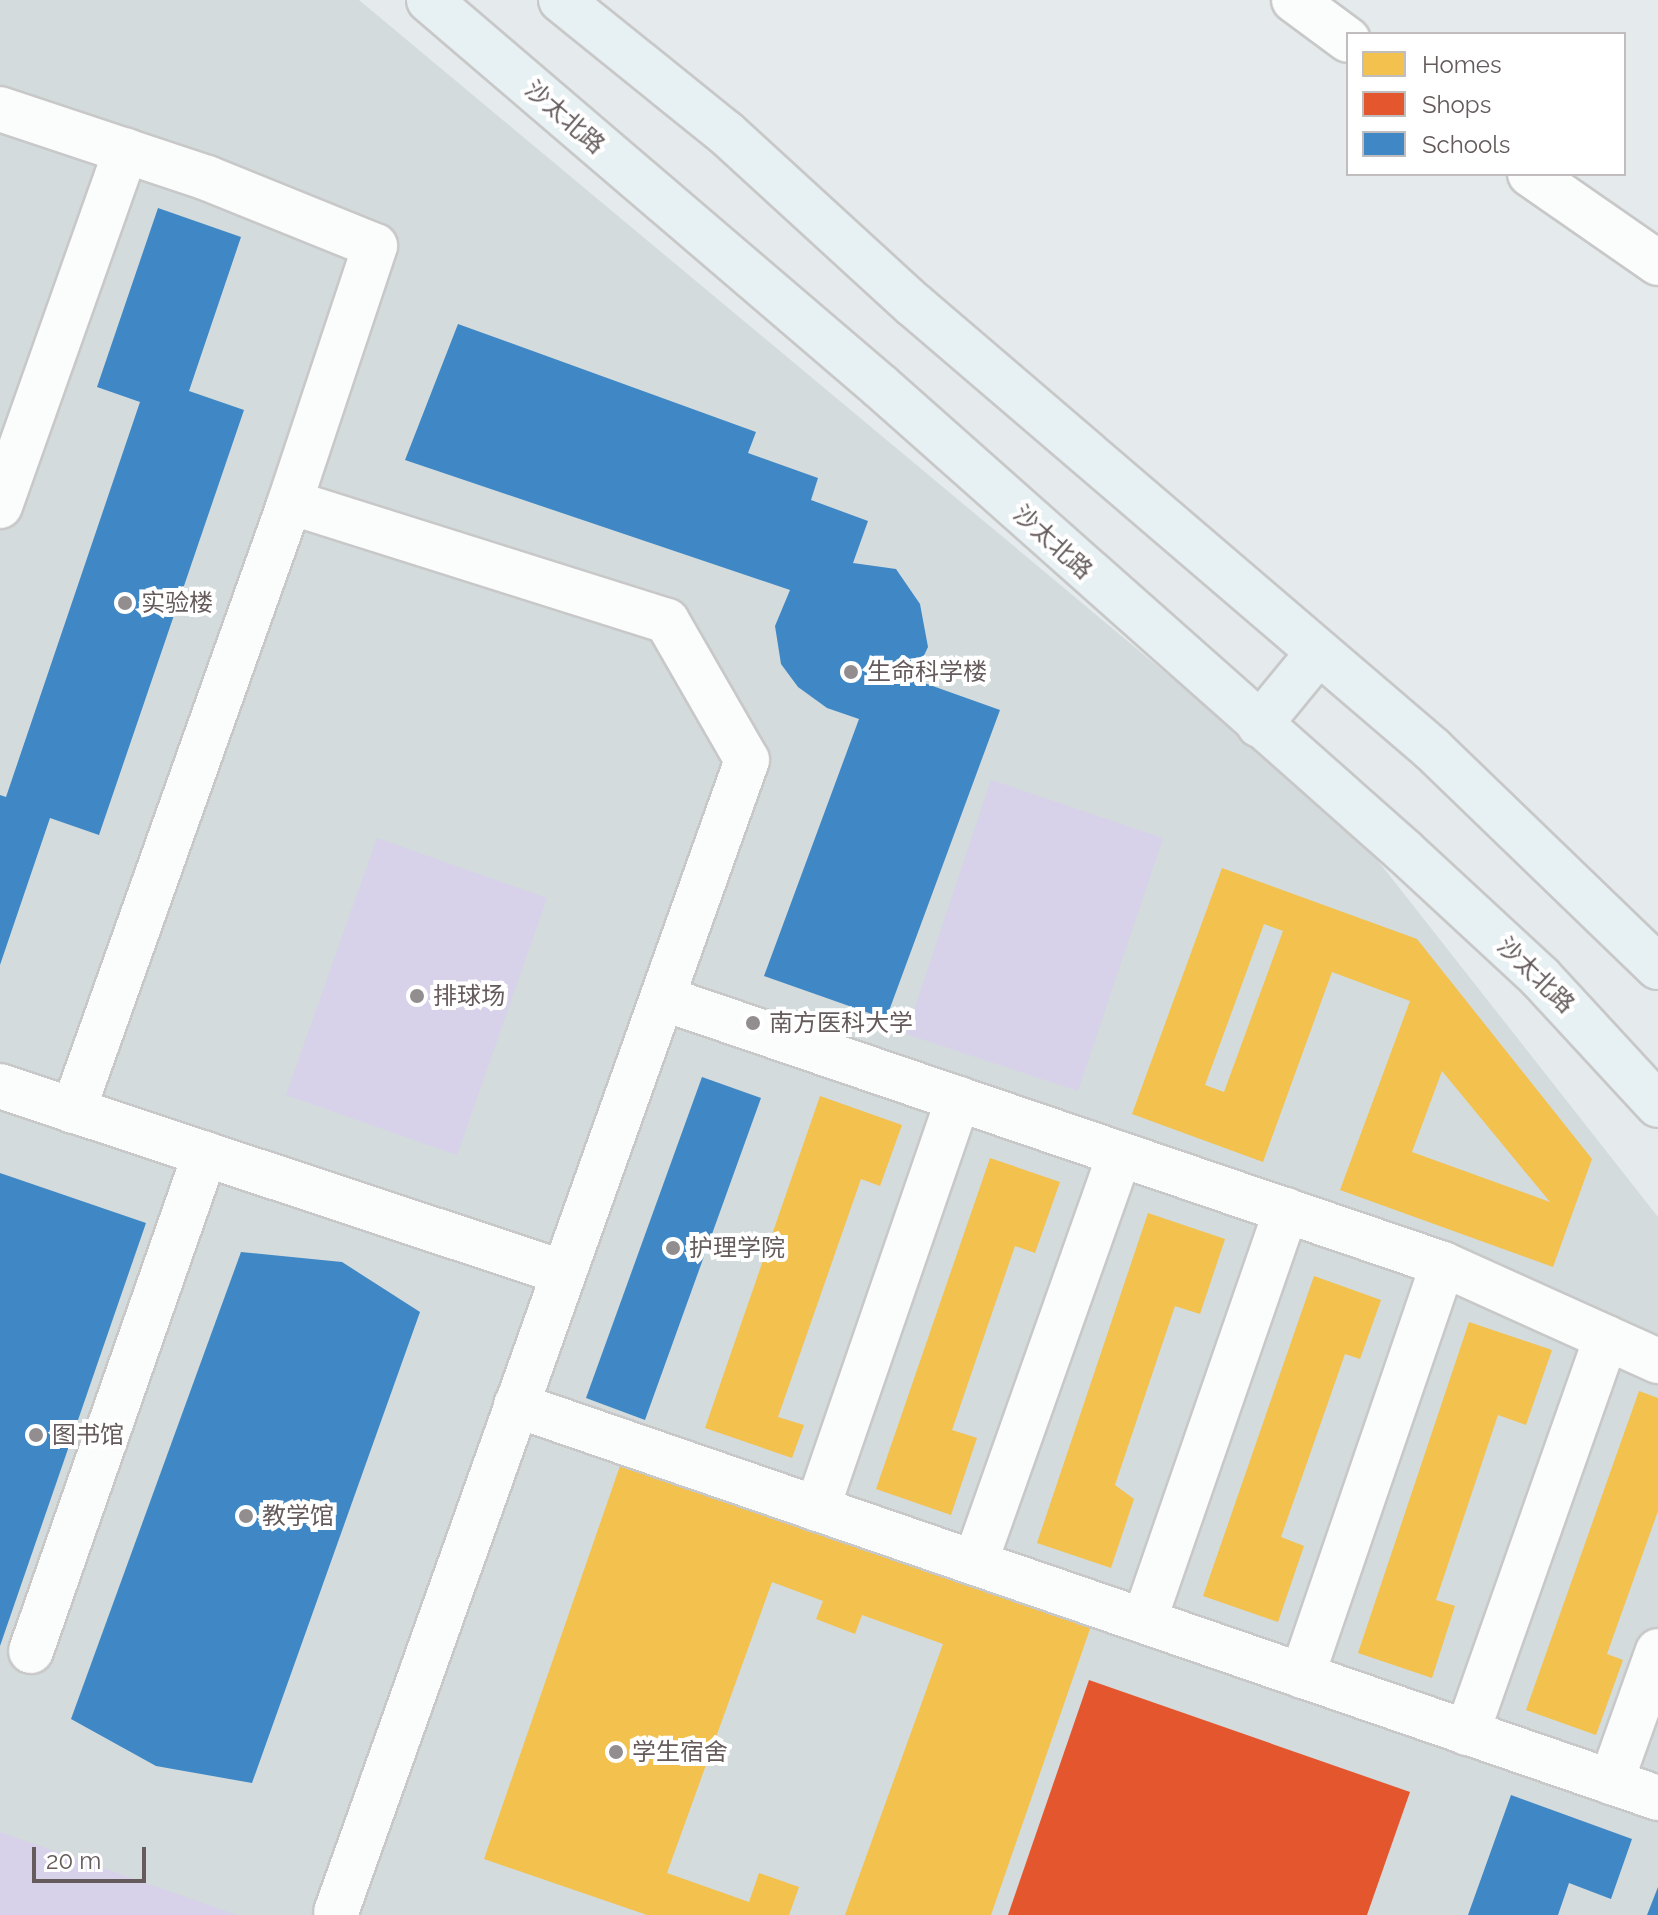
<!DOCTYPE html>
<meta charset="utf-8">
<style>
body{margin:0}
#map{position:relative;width:1658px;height:1915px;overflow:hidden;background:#e5ebec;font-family:Raleway,"Noto Sans SC",sans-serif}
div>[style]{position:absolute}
.education>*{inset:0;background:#d3dbdd}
.green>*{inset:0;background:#d7d1ea}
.homes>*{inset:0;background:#f2c14e}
.shops>*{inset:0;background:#e4572e}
.schools>*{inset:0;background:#3f88c5}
.roads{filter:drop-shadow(2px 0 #c8c8c8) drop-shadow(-2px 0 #c8c8c8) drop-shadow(0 2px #c8c8c8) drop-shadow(0 -2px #c8c8c8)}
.minor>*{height:44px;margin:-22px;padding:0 22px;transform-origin:22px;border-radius:22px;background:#fbfcfc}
.major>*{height:44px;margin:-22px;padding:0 22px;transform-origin:22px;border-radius:22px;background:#e7f0f3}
.dots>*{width:22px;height:22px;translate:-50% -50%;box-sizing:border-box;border:4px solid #fff;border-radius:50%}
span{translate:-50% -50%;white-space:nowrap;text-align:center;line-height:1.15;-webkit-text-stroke:8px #fff;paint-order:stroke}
.street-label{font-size:24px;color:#655b5c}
.poi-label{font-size:24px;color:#655b5c}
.left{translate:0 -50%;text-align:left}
.legend{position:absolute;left:1346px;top:32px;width:280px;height:144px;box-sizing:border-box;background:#fff;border:2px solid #c1bdbe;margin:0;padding:10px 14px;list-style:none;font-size:24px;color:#655b5c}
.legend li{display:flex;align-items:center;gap:16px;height:40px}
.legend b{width:40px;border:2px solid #c1bdbe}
.scale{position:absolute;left:32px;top:1847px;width:114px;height:36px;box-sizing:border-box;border:4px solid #655b5c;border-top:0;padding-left:10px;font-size:24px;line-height:28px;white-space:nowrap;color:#655b5c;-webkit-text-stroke:6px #fff;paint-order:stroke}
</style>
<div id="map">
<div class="education">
<i style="clip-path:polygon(0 0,359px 0,1353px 829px,1658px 1217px,1658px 1915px,0 1915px)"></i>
</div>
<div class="green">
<i style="clip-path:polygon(991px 780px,1163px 838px,1078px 1091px,906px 1034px)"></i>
<i style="clip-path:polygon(377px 838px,547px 898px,457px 1155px,286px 1095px)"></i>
<i style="clip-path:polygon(0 1832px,237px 1915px,0 1915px)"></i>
</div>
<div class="homes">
<i style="clip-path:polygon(evenodd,1222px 868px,1417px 939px,1592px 1159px,1553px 1267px,1340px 1190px,1410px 1001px,1332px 972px,1263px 1162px,1132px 1114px,1222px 868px,1264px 924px,1283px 931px,1224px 1092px,1205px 1085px,1264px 924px,1222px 868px,1442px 1071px,1550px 1202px,1412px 1152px,1442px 1071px)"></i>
<i style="clip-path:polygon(820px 1096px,902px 1125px,880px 1186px,861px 1179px,778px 1417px,804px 1425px,792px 1458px,705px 1428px)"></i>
<i style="clip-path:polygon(990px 1158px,1060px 1182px,1035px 1253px,1015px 1246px,952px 1430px,977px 1438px,951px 1515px,876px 1489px)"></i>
<i style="clip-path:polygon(1148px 1213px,1225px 1239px,1200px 1314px,1175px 1306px,1115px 1485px,1134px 1499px,1111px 1568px,1037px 1543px)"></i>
<i style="clip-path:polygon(1314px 1276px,1381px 1300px,1360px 1359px,1345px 1354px,1281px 1537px,1304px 1546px,1278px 1622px,1203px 1596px)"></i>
<i style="clip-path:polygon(1469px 1322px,1552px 1350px,1526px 1425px,1498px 1415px,1436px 1600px,1455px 1606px,1432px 1678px,1358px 1653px)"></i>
<i style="clip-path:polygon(1639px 1391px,1658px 1398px,1658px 1511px,1607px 1654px,1623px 1660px,1596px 1735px,1526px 1710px)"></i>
<i style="clip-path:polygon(622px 1460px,1092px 1623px,991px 1915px,845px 1915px,943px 1644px,862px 1615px,855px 1634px,816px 1619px,823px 1601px,772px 1582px,667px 1873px,749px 1902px,759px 1873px,799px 1887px,789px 1915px,647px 1915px,484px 1859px)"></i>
</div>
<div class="shops">
<i style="clip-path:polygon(1089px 1680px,1410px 1792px,1367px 1915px,1008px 1915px)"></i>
</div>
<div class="schools">
<i style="clip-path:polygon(158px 208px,241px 237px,189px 391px,244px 410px,99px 835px,50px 818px,0 965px,0 795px,6px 797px,140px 402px,97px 387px)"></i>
<i style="clip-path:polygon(458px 324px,756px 432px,748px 453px,818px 478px,811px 500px,868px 521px,853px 563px,896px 569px,920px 604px,928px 647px,913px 679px,1000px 710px,886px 1019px,764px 976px,859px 719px,827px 708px,798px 687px,781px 664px,775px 626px,790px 590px,405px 460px)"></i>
<i style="clip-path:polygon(702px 1077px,761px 1098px,645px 1420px,586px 1398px)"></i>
<i style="clip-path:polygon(0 1173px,146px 1223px,0 1646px)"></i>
<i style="clip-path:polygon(241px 1252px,342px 1262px,420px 1312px,252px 1783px,156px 1766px,71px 1719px)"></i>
<i style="clip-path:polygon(1511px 1795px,1632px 1839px,1611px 1899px,1569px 1883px,1558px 1915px,1468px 1915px)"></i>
<i style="clip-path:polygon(1658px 1887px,1658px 1915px,1647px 1915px)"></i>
</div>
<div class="roads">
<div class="minor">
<i style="left:1294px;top:0;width:67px;rotate:36.5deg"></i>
<i style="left:0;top:109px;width:218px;rotate:18.4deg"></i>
<i style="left:207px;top:178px;width:181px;rotate:22deg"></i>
<i style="left:375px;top:246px;width:270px;rotate:108.4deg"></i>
<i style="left:290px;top:502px;width:395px;rotate:17.5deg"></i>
<i style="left:667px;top:621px;width:160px;rotate:60.1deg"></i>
<i style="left:747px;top:760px;width:1223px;rotate:109.63deg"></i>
<i style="left:1530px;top:174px;width:156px;rotate:34.8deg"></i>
<i style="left:0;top:506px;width:377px;rotate:-70.5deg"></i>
<i style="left:662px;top:998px;width:825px;rotate:18.81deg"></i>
<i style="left:1443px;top:1264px;width:236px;rotate:24.3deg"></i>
<i style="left:0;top:1086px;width:594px;rotate:18.34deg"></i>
<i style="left:73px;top:1111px;width:647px;rotate:-70.39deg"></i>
<i style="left:516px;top:1405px;width:1208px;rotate:18.99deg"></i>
<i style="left:817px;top:1509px;width:434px;rotate:-71deg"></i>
<i style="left:975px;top:1563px;width:434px;rotate:-70.5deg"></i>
<i style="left:1144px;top:1621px;width:435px;rotate:-70.9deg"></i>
<i style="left:31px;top:1651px;width:527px;rotate:-70.7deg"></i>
<i style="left:1302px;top:1676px;width:435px;rotate:-71.1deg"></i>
<i style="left:1467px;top:1733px;width:419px;rotate:-70.6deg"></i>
<i style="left:1611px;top:1782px;width:139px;rotate:-70.3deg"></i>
</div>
<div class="major">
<i style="left:429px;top:0;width:594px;rotate:40.56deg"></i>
<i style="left:880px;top:386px;width:701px;rotate:41.59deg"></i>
<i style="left:1404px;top:851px;width:185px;rotate:42.8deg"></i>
<i style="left:1540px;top:977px;width:174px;rotate:47.3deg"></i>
<i style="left:561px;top:0;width:212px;rotate:38.9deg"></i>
<i style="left:726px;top:133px;width:255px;rotate:42.5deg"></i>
<i style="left:914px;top:305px;width:682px;rotate:40.6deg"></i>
<i style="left:1432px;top:749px;width:314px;rotate:44deg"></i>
<i style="left:1259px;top:725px;width:94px;rotate:-50.6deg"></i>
</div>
</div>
<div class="dots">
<i style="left:125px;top:603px;background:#928d8e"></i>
<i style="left:851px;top:672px;background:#928d8e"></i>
<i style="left:417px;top:996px;background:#928d8e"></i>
<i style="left:753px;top:1023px;background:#928d8e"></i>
<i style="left:673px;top:1248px;background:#928d8e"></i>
<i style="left:36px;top:1435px;background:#928d8e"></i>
<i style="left:246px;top:1516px;background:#928d8e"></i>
<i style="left:616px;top:1752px;background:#928d8e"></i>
</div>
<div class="street-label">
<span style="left:565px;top:117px;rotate:41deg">沙太北路</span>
<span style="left:1053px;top:542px;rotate:42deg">沙太北路</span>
<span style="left:1536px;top:975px;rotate:44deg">沙太北路</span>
</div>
<div class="poi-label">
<span class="left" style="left:141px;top:603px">实验楼</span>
<span class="left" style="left:867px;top:672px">生命科学楼</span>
<span class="left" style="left:433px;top:996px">排球场</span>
<span class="left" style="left:769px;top:1023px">南方医科大学</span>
<span class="left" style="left:689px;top:1248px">护理学院</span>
<span class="left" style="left:52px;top:1435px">图书馆</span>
<span class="left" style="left:262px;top:1516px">教学馆</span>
<span class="left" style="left:632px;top:1752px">学生宿舍</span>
</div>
<ul class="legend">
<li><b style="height:22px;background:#f2c14e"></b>Homes</li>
<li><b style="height:22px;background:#e4572e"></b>Shops</li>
<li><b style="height:22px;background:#3f88c5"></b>Schools</li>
</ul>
<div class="scale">20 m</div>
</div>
